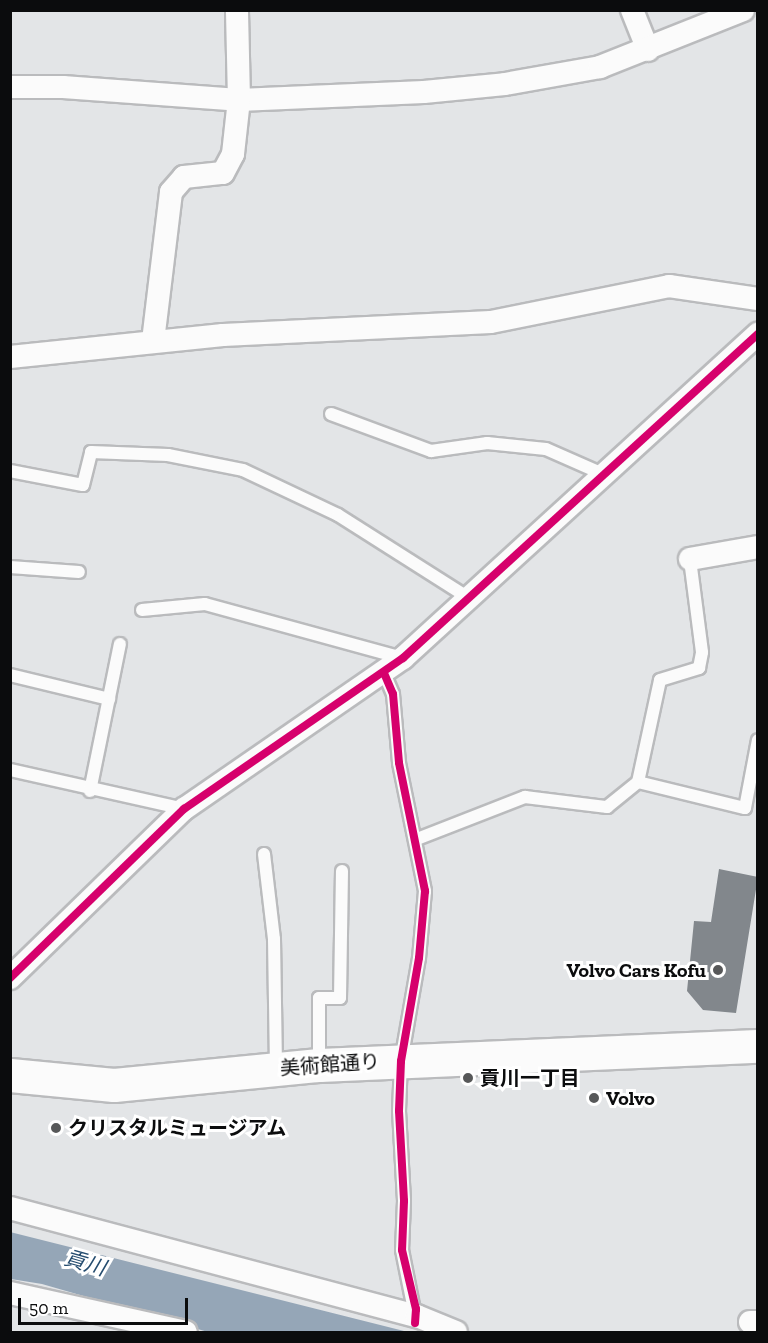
<!DOCTYPE html>
<meta charset="utf-8">
<style>
body{margin:0}
#map{position:relative;width:768px;height:1343px;overflow:hidden;background:#e3e5e7;font-family:"Zilla Slab","Noto Sans JP",serif}
div>[style]{position:absolute}
.water>*{inset:0;background:#95a6b7}
.building>*{inset:0;background:#82878c}
.roads{filter:drop-shadow(2px 0 #babbbd) drop-shadow(-2px 0 #babbbd) drop-shadow(0 2px #babbbd) drop-shadow(0 -2px #babbbd)}
.lane>*{height:12px;margin:-6px;padding:0 6px;transform-origin:6px;border-radius:6px;background:#fbfbfb}
.street>*{height:22px;margin:-11px;padding:0 11px;transform-origin:11px;border-radius:11px;background:#fbfbfb}
.highway>*{height:33px;margin:-16.5px;padding:0 16.5px;transform-origin:16.5px;border-radius:16.5px;background:#fbfbfb}
.cycleway>*{height:8px;margin:-4px;padding:0 4px;transform-origin:4px;border-radius:4px;background:#d6006c}
.dots>*{width:16px;height:16px;translate:-50% -50%;box-sizing:border-box;border:3px solid #fff;border-radius:50%}
span{translate:-50% -50%;white-space:nowrap;text-align:center;line-height:1.15;-webkit-text-stroke:6px #fff;paint-order:stroke}
.poi-label{font-size:20px;color:#0b0c0d;font-weight:700}
.right{translate:-100% -50%;text-align:right}
.left{translate:0 -50%;text-align:left}
.street-label{font-size:20px;color:#0b0c0d}
.water-label{font-size:21px;color:#254c6f;font-style:italic}
.frame{position:absolute;inset:0;border:12px solid #0b0c0d;pointer-events:none}
.scale{position:absolute;left:18px;top:1298px;width:170px;height:27px;box-sizing:border-box;border:3px solid #0b0c0d;border-top:0;padding-left:8px;font-size:18px;line-height:21px;white-space:nowrap;color:#0b0c0d;-webkit-text-stroke:4px #fff;paint-order:stroke}
</style>
<div id="map">
<div class="water">
<i style="clip-path:polygon(10px 1232px,408px 1332px,208px 1332px,42px 1284px,11px 1279px)"></i>
</div>
<div class="building">
<i style="clip-path:polygon(719px 869px,758px 877px,736px 1013px,703px 1010px,687px 991px,694px 921px,711px 922px)"></i>
</div>
<div class="roads">
<div class="lane">
<i style="left:331px;top:414px;width:107px;rotate:20.3deg"></i>
<i style="left:431px;top:451px;width:57px;rotate:-8.1deg"></i>
<i style="left:487px;top:443px;width:59px;rotate:5.8deg"></i>
<i style="left:546px;top:449px;width:64px;rotate:23.8deg"></i>
<i style="left:10px;top:471px;width:74px;rotate:10.9deg"></i>
<i style="left:83px;top:485px;width:34px;rotate:-76deg"></i>
<i style="left:91px;top:452px;width:77px;rotate:2.2deg"></i>
<i style="left:168px;top:455px;width:76px;rotate:11.3deg"></i>
<i style="left:243px;top:470px;width:105px;rotate:25.3deg"></i>
<i style="left:338px;top:515px;width:155px;rotate:32.4deg"></i>
<i style="left:10px;top:567px;width:69px;rotate:4.1deg"></i>
<i style="left:142px;top:610px;width:63px;rotate:-5.4deg"></i>
<i style="left:205px;top:604px;width:205px;rotate:15.3deg"></i>
<i style="left:384px;top:673px;width:23px;rotate:67deg"></i>
<i style="left:393px;top:694px;width:69px;rotate:85deg"></i>
<i style="left:399px;top:763px;width:131px;rotate:78.5deg"></i>
<i style="left:425px;top:891px;width:67px;rotate:95.1deg"></i>
<i style="left:419px;top:958px;width:105px;rotate:99.9deg"></i>
<i style="left:401px;top:1061px;width:50px;rotate:92.3deg"></i>
<i style="left:399px;top:1111px;width:90px;rotate:86.8deg"></i>
<i style="left:404px;top:1201px;width:49px;rotate:92.3deg"></i>
<i style="left:402px;top:1250px;width:71px;rotate:78.7deg"></i>
<i style="left:10px;top:675px;width:102px;rotate:13.6deg"></i>
<i style="left:10px;top:770px;width:178px;rotate:12.6deg"></i>
<i style="left:638px;top:782px;width:110px;rotate:13.7deg"></i>
<i style="left:745px;top:808px;width:69px;rotate:-79.2deg"></i>
<i style="left:90px;top:791px;width:150px;rotate:-78.5deg"></i>
<i style="left:417px;top:839px;width:116px;rotate:-21.3deg"></i>
<i style="left:525px;top:797px;width:83px;rotate:7deg"></i>
<i style="left:607px;top:807px;width:40px;rotate:-39deg"></i>
<i style="left:638px;top:782px;width:104px;rotate:-77.8deg"></i>
<i style="left:660px;top:680px;width:41px;rotate:-17.1deg"></i>
<i style="left:699px;top:668px;width:16px;rotate:-79deg"></i>
<i style="left:702px;top:652px;width:94px;rotate:-97.4deg"></i>
<i style="left:264px;top:854px;width:86px;rotate:83.3deg"></i>
<i style="left:274px;top:939px;width:129px;rotate:89.1deg"></i>
<i style="left:319px;top:1064px;width:66px;rotate:-90deg"></i>
<i style="left:319px;top:998px;width:21px"></i>
<i style="left:340px;top:998px;width:127px;rotate:-89.1deg"></i>
</div>
<div class="street">
<i style="left:632px;top:10px;width:43px;rotate:68.2deg"></i>
<i style="left:10px;top:87px;width:53px"></i>
<i style="left:63px;top:87px;width:176px;rotate:4.2deg"></i>
<i style="left:239px;top:100px;width:185px;rotate:-2.5deg"></i>
<i style="left:424px;top:92px;width:81px;rotate:-5.6deg"></i>
<i style="left:505px;top:84px;width:97px;rotate:-10.1deg"></i>
<i style="left:600px;top:67px;width:154px;rotate:-21.7deg"></i>
<i style="left:153px;top:341px;width:150px;rotate:-83.1deg"></i>
<i style="left:171px;top:192px;width:20px;rotate:-49deg"></i>
<i style="left:184px;top:177px;width:39px;rotate:-6deg"></i>
<i style="left:223px;top:173px;width:21px;rotate:-62deg"></i>
<i style="left:233px;top:154px;width:54px;rotate:-83.7deg"></i>
<i style="left:239px;top:100px;width:90px;rotate:-91.3deg"></i>
<i style="left:10px;top:357px;width:214px;rotate:-5.9deg"></i>
<i style="left:223px;top:335px;width:268px;rotate:-2.8deg"></i>
<i style="left:491px;top:322px;width:182px;rotate:-11.4deg"></i>
<i style="left:669px;top:286px;width:90px;rotate:8.3deg"></i>
<i style="left:690px;top:559px;width:69px;rotate:-10deg"></i>
<i style="left:10px;top:978px;width:243px;rotate:-44.2deg"></i>
<i style="left:184px;top:809px;width:266px;rotate:-34.6deg"></i>
<i style="left:403px;top:658px;width:481px;rotate:-42.4deg"></i>
<i style="left:10px;top:1208px;width:421px;rotate:14.9deg"></i>
<i style="left:417px;top:1316px;width:42px;rotate:22.3deg"></i>
<i style="left:10px;top:1293px;width:180px;rotate:12.5deg"></i>
<i style="left:750px;top:1322px;width:8px"></i>
</div>
<div class="highway">
<i style="left:10px;top:1075px;width:104px;rotate:5.5deg"></i>
<i style="left:114px;top:1085px;width:206px;rotate:-5.6deg"></i>
<i style="left:319px;top:1065px;width:439px;rotate:-2.5deg"></i>
</div>
</div>
<div class="cycleway">
<i style="left:384px;top:673px;width:23px;rotate:67deg"></i>
<i style="left:393px;top:694px;width:69px;rotate:85deg"></i>
<i style="left:399px;top:763px;width:131px;rotate:78.5deg"></i>
<i style="left:425px;top:891px;width:67px;rotate:95.1deg"></i>
<i style="left:419px;top:958px;width:105px;rotate:99.9deg"></i>
<i style="left:401px;top:1061px;width:50px;rotate:92.3deg"></i>
<i style="left:399px;top:1111px;width:90px;rotate:86.8deg"></i>
<i style="left:404px;top:1201px;width:49px;rotate:92.3deg"></i>
<i style="left:402px;top:1250px;width:61px;rotate:76.7deg"></i>
<i style="left:416px;top:1309px;width:14px;rotate:94deg"></i>
<i style="left:10px;top:978px;width:243px;rotate:-44.2deg"></i>
<i style="left:184px;top:809px;width:266px;rotate:-34.6deg"></i>
<i style="left:403px;top:658px;width:481px;rotate:-42.4deg"></i>
</div>
<div class="dots">
<i style="left:718px;top:970px;background:#575859"></i>
<i style="left:468px;top:1078px;background:#575859"></i>
<i style="left:594px;top:1098px;background:#575859"></i>
<i style="left:56px;top:1128px;background:#575859"></i>
</div>
<div class="poi-label">
<span class="right" style="left:706px;top:970px">Volvo Cars Kofu</span>
<span class="left" style="left:480px;top:1078px">貢川一丁目</span>
<span class="left" style="left:606px;top:1098px">Volvo</span>
<span class="left" style="left:68px;top:1128px">クリスタルミュージアム</span>
</div>
<div class="street-label">
<span style="left:330px;top:1065px;rotate:-4deg">美術館通り</span>
</div>
<div class="water-label">
<span style="left:85px;top:1263px;rotate:16deg">貢川</span>
</div>
<div class="frame"></div>
<div class="scale">50 m</div>
</div>
